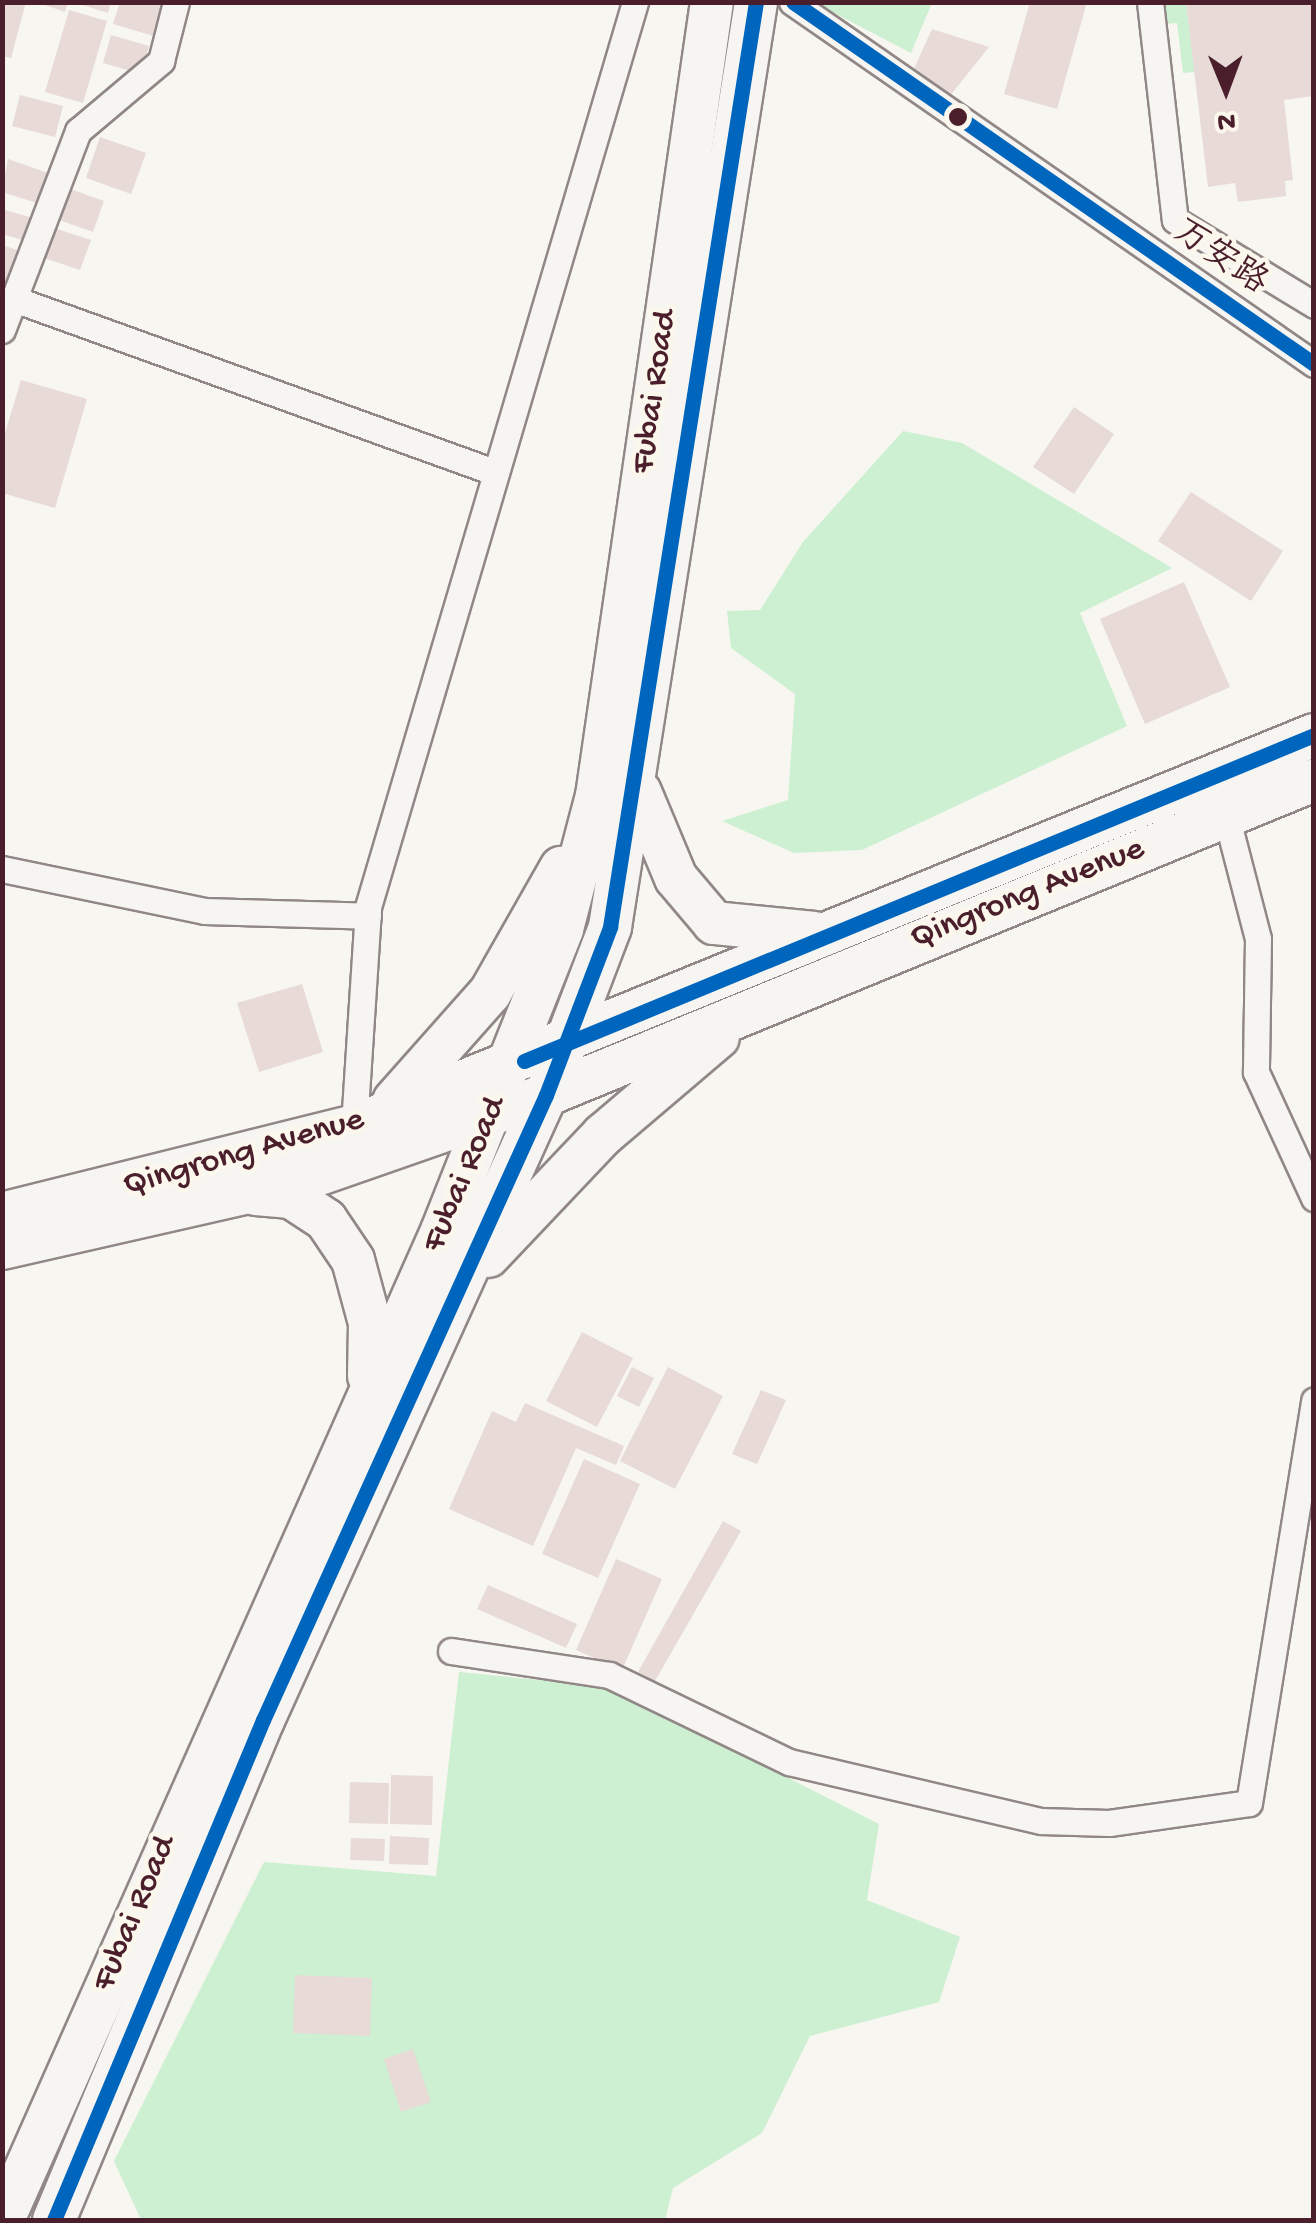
<!DOCTYPE html>
<meta charset="utf-8">
<style>
body{margin:0}
#map{position:relative;width:1316px;height:2223px;overflow:hidden;background:#f8f6f0;font-family:"Gochi Hand","LXGW WenKai TC",sans-serif}
div>[style]{position:absolute}
.green>*{inset:0;background:#ccf0d1}
.building>*{inset:0;background:#e7dad7}
.roads{filter:drop-shadow(2px 0 #918787) drop-shadow(-2px 0 #918787) drop-shadow(0 2px #918787) drop-shadow(0 -2px #918787)}
.street>*{height:25px;margin:-12.5px;padding:0 12.5px;transform-origin:12.5px;border-radius:12.5px;background:#f6f5f1}
.primary>*{height:42px;margin:-21px;padding:0 21px;transform-origin:21px;border-radius:21px;background:#f6f5f1}
.bus-1>*{height:15px;margin:-7.5px;padding:0 7.5px;transform-origin:7.5px;border-radius:7.5px;background:#0065bd}
.dots>*{width:28px;height:28px;translate:-50% -50%;box-sizing:border-box;border:5px solid #fbf7ec;border-radius:50%}
span{translate:-50% -50%;white-space:nowrap;text-align:center;line-height:1.15;-webkit-text-stroke:9px #fbf7ec;paint-order:stroke}
.street-label{font-size:35px;color:#4a1f2b}
.frame{position:absolute;inset:0;border:5px solid #4a1f2b;pointer-events:none}
.north{position:absolute;left:1176px;top:40px;width:100px;height:100px;-webkit-text-stroke:8px #fbf7ec;paint-order:stroke;rotate:179deg;font-size:28px;font-weight:700;line-height:40px;text-align:center;color:#4a1f2b}
.north::after{content:'';display:block;margin:auto;width:35px;height:45px;background:#4a1f2b;clip-path:polygon(50% 0,100% 100%,50% 72%,0 100%)}
</style>
<div id="map">
<div class="green">
<i style="clip-path:polygon(815px 3px,932px 3px,911px 53px)"></i>
<i style="clip-path:polygon(1161px 3px,1186px 3px,1195px 72px,1183px 73px,1177px 23px,1164px 24px)"></i>
<i style="clip-path:polygon(903px 431px,962px 443px,1172px 568px,1080px 613px,1127px 726px,862px 850px,794px 853px,722px 821px,788px 800px,795px 694px,731px 648px,727px 611px,760px 610px,803px 542px)"></i>
<i style="clip-path:polygon(459px 1672px,609px 1687px,879px 1824px,867px 1900px,960px 1937px,939px 2002px,810px 2036px,762px 2133px,673px 2188px,665px 2220px,141px 2220px,114px 2161px,264px 1862px,436px 1876px)"></i>
</div>
<div class="building">
<i style="clip-path:polygon(2px 2px,26px 2px,11px 58px,2px 56px)"></i>
<i style="clip-path:polygon(36px 2px,68px 2px,65px 12px)"></i>
<i style="clip-path:polygon(73px 2px,111px 2px,108px 13px)"></i>
<i style="clip-path:polygon(120px 2px,167px 2px,157px 37px,113px 24px)"></i>
<i style="clip-path:polygon(1030px 2px,1087px 2px,1057px 109px,1004px 94px)"></i>
<i style="clip-path:polygon(1186px 2px,1314px 2px,1314px 96px,1284px 100px,1293px 180px,1285px 181px,1286px 196px,1238px 202px,1235px 183px,1208px 187px)"></i>
<i style="clip-path:polygon(69px 10px,107px 21px,83px 103px,45px 92px)"></i>
<i style="clip-path:polygon(932px 29px,989px 47px,949px 97px,911px 75px)"></i>
<i style="clip-path:polygon(111px 35px,149px 46px,145px 61px,131px 71px,103px 63px)"></i>
<i style="clip-path:polygon(20px 95px,63px 106px,55px 137px,12px 126px)"></i>
<i style="clip-path:polygon(100px 137px,146px 153px,131px 194px,86px 178px)"></i>
<i style="clip-path:polygon(8px 159px,51px 174px,40px 204px,2px 192px)"></i>
<i style="clip-path:polygon(62px 186px,104px 201px,93px 232px,51px 217px)"></i>
<i style="clip-path:polygon(2px 209px,36px 219px,29px 242px,2px 234px)"></i>
<i style="clip-path:polygon(48px 226px,91px 240px,80px 270px,38px 256px)"></i>
<i style="clip-path:polygon(2px 245px,20px 251px,9px 284px,2px 282px)"></i>
<i style="clip-path:polygon(21px 380px,87px 399px,55px 508px,2px 493px,2px 443px)"></i>
<i style="clip-path:polygon(1074px 407px,1114px 434px,1074px 494px,1033px 467px)"></i>
<i style="clip-path:polygon(1191px 492px,1283px 551px,1251px 601px,1158px 541px)"></i>
<i style="clip-path:polygon(1184px 582px,1230px 687px,1145px 724px,1100px 619px)"></i>
<i style="clip-path:polygon(302px 984px,323px 1052px,259px 1072px,237px 1003px)"></i>
<i style="clip-path:polygon(582px 1332px,633px 1358px,597px 1427px,546px 1401px)"></i>
<i style="clip-path:polygon(632px 1367px,654px 1378px,639px 1407px,617px 1396px)"></i>
<i style="clip-path:polygon(668px 1367px,723px 1396px,675px 1489px,620px 1461px)"></i>
<i style="clip-path:polygon(761px 1390px,786px 1400px,757px 1464px,732px 1454px)"></i>
<i style="clip-path:polygon(525px 1403px,624px 1446px,616px 1465px,576px 1448px,533px 1546px,449px 1509px,492px 1411px,516px 1422px)"></i>
<i style="clip-path:polygon(584px 1459px,640px 1484px,598px 1578px,542px 1554px)"></i>
<i style="clip-path:polygon(723px 1521px,741px 1531px,655px 1681px,638px 1672px)"></i>
<i style="clip-path:polygon(616px 1559px,662px 1579px,622px 1670px,576px 1650px)"></i>
<i style="clip-path:polygon(488px 1585px,577px 1624px,566px 1648px,477px 1609px)"></i>
<i style="clip-path:polygon(391px 1775px,433px 1776px,432px 1825px,390px 1824px)"></i>
<i style="clip-path:polygon(350px 1782px,389px 1783px,388px 1824px,349px 1823px)"></i>
<i style="clip-path:polygon(390px 1836px,429px 1838px,428px 1865px,389px 1864px)"></i>
<i style="clip-path:polygon(351px 1838px,385px 1839px,384px 1861px,350px 1860px)"></i>
<i style="clip-path:polygon(295px 1975px,372px 1978px,370px 2036px,293px 2033px)"></i>
<i style="clip-path:polygon(413px 2049px,431px 2102px,401px 2112px,384px 2059px)"></i>
</div>
<div class="roads">
<div class="street">
<i style="left:792px;top:2px;width:635px;rotate:34.74deg"></i>
<i style="left:1150px;top:2px;width:219px;rotate:83.5deg"></i>
<i style="left:1175px;top:220px;width:163px;rotate:31.4deg"></i>
<i style="left:14px;top:299px;width:510px;rotate:19.82deg"></i>
<i style="left:2px;top:330px;width:213px;rotate:-69.1deg"></i>
<i style="left:78px;top:131px;width:109px;rotate:-40.1deg"></i>
<i style="left:161px;top:61px;width:61px;rotate:-75.7deg"></i>
<i style="left:1226px;top:815px;width:128px;rotate:75.5deg"></i>
<i style="left:1258px;top:939px;width:133px;rotate:90.9deg"></i>
<i style="left:1256px;top:1072px;width:139px;rotate:65.3deg"></i>
<i style="left:2px;top:869px;width:206px;rotate:11.7deg"></i>
<i style="left:204px;top:911px;width:164px;rotate:1.7deg"></i>
<i style="left:354px;top:1126px;width:219px;rotate:-86.3deg"></i>
<i style="left:368px;top:907px;width:944px;rotate:-73.56deg"></i>
<i style="left:451px;top:1651px;width:160px;rotate:8.6deg"></i>
<i style="left:609px;top:1675px;width:200px;rotate:25.8deg"></i>
<i style="left:789px;top:1762px;width:259px;rotate:13.2deg"></i>
<i style="left:1041px;top:1821px;width:68px;rotate:1.7deg"></i>
<i style="left:1109px;top:1823px;width:141px;rotate:-8.1deg"></i>
<i style="left:1249px;top:1803px;width:408px;rotate:-80.8deg"></i>
</div>
<div class="primary">
<i style="left:640px;top:792px;width:93px;rotate:67.3deg"></i>
<i style="left:676px;top:878px;width:59px;rotate:49.8deg"></i>
<i style="left:714px;top:923px;width:100px;rotate:5.7deg"></i>
<i style="left:394px;top:1101px;width:144px;rotate:-48.4deg"></i>
<i style="left:490px;top:993px;width:144px;rotate:-60.4deg"></i>
<i style="left:256px;top:1194px;width:35px;rotate:5deg"></i>
<i style="left:291px;top:1197px;width:42px;rotate:33.3deg"></i>
<i style="left:326px;top:1220px;width:48px;rotate:56deg"></i>
<i style="left:353px;top:1260px;width:65px;rotate:74.9deg"></i>
<i style="left:370px;top:1323px;width:53px;rotate:91.1deg"></i>
<i style="left:2px;top:1214px;width:363px;rotate:-14deg"></i>
<i style="left:354px;top:1126px;width:1037px;rotate:-22.16deg"></i>
<i style="left:2px;top:1248px;width:308px;rotate:-12.8deg"></i>
<i style="left:302px;top:1180px;width:258px;rotate:-19.2deg"></i>
<i style="left:546px;top:1095px;width:830px;rotate:-22.3deg"></i>
<i style="left:488px;top:1256px;width:167px;rotate:-46.5deg"></i>
<i style="left:603px;top:1135px;width:151px;rotate:-40.4deg"></i>
<i style="left:3px;top:2220px;width:1082px;rotate:-66.06deg"></i>
<i style="left:442px;top:1231px;width:325px;rotate:-68.3deg"></i>
<i style="left:562px;top:929px;width:138px;rotate:-75.3deg"></i>
<i style="left:597px;top:796px;width:802px;rotate:-81.76deg"></i>
<i style="left:54px;top:2220px;width:542px;rotate:-67.32deg"></i>
<i style="left:263px;top:1720px;width:686px;rotate:-65.64deg"></i>
<i style="left:546px;top:1095px;width:180px;rotate:-69.1deg"></i>
<i style="left:610px;top:927px;width:936px;rotate:-81.03deg"></i>
</div>
</div>
<div class="bus-1">
<i style="left:793px;top:2px;width:634px;rotate:34.79deg"></i>
<i style="left:524px;top:1061px;width:855px;rotate:-22.42deg"></i>
<i style="left:54px;top:2220px;width:542px;rotate:-67.32deg"></i>
<i style="left:263px;top:1720px;width:686px;rotate:-65.64deg"></i>
<i style="left:546px;top:1095px;width:180px;rotate:-69.1deg"></i>
<i style="left:610px;top:927px;width:936px;rotate:-81.03deg"></i>
</div>
<div class="dots">
<i style="left:958px;top:117px;background:#4a1f2b"></i>
</div>
<div class="street-label">
<span style="left:1219px;top:259px;rotate:34deg">万安路</span>
<span style="left:656px;top:392px;rotate:-82deg">Fubai Road</span>
<span style="left:1028px;top:895px;rotate:-22deg">Qingrong Avenue</span>
<span style="left:244px;top:1154px;rotate:-16deg">Qingrong Avenue</span>
<span style="left:466px;top:1175px;rotate:-67deg">Fubai Road</span>
<span style="left:136px;top:1914px;rotate:-67deg">Fubai Road</span>
</div>
<div class="frame"></div>
<div class="north">N</div>
</div>
